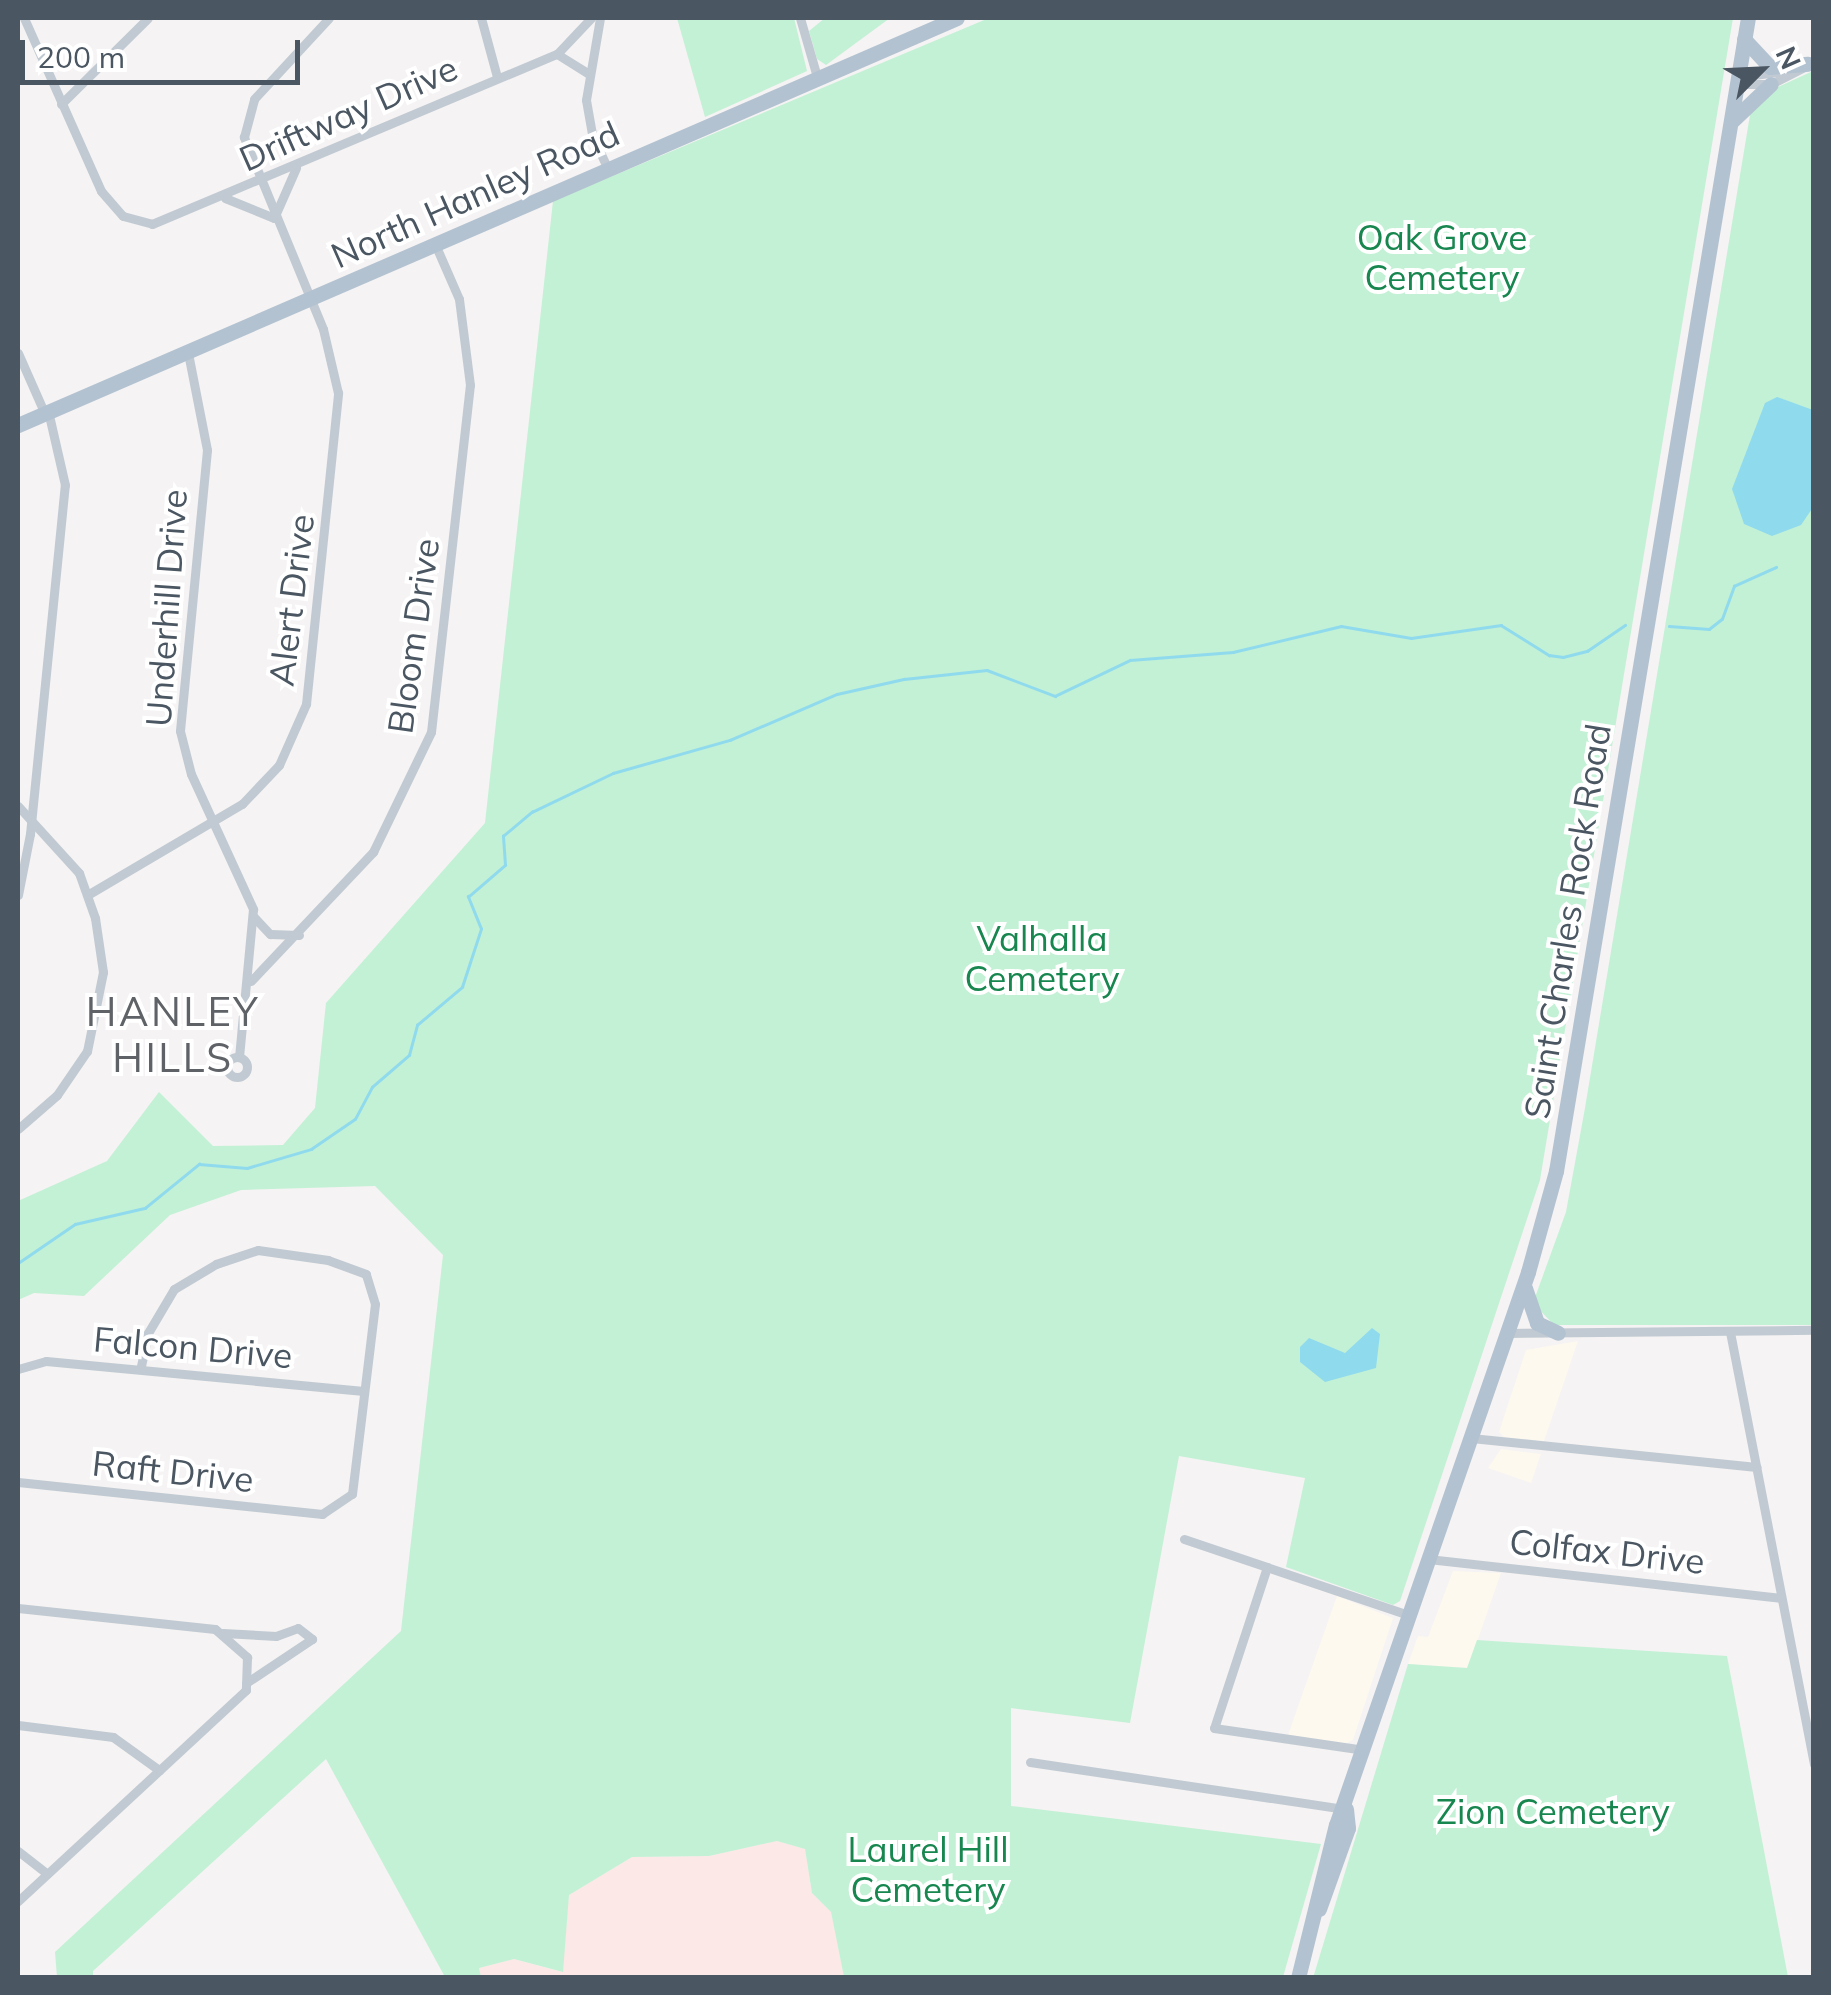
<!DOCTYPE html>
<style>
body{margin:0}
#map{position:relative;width:1831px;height:1995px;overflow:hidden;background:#f5f3f3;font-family:Mulish,sans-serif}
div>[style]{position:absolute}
.commercial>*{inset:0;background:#fdf9ef}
.medical>*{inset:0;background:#fce8e6}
.green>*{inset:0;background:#c3f1d5}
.water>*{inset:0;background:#90daee}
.stream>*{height:2.5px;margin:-1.25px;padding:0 1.25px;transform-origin:1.25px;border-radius:1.25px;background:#90daee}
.street>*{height:9px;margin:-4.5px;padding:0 4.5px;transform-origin:4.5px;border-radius:4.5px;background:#c1cad2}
.street>.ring{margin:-4.5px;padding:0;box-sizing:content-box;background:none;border:9px solid #c1cad2;border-radius:50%}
.primary>*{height:15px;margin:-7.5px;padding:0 7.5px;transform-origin:7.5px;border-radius:7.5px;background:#b3c2d1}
span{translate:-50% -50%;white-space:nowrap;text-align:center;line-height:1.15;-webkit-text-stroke:8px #fff;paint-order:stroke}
.street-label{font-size:35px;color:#4a5661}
.park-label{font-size:35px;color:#17864f}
.quarter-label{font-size:40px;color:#5f6368;letter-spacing:2.5px}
.frame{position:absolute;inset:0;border:20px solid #4a5661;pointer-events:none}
.north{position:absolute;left:1711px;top:20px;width:100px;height:100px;-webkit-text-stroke:8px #fff;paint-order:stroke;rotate:66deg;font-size:28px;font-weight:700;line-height:40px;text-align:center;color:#4a5661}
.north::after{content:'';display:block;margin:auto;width:35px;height:45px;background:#4a5661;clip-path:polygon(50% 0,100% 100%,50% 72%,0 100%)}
.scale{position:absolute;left:20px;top:40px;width:280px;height:45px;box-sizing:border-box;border:5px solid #4a5661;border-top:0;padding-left:12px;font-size:30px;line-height:35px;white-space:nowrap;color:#4a5661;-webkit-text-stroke:8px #fff;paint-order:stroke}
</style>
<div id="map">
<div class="commercial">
<i style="clip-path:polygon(1578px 1341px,1544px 1441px,1504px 1437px,1499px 1432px,1526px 1350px)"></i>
<i style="clip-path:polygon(1501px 1449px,1541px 1454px,1531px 1483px,1488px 1468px)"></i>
<i style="clip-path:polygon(1453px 1571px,1501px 1573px,1468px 1668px,1408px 1664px,1418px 1636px,1428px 1637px)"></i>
<i style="clip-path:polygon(1337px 1596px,1393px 1618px,1353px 1740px,1345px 1744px,1288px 1735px)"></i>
</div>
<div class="medical">
<i style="clip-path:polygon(777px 1841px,805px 1849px,812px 1893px,831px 1912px,844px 1977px,481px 1978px,479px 1968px,514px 1959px,562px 1972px,569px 1895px,632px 1857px,709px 1856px)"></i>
</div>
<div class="green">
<i style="clip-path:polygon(677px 18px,794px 18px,807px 71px,705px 117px)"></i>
<i style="clip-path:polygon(825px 18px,890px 18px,826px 65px,817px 59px,809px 31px)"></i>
<i style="clip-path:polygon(989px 18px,1733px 18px,1540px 1180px,1400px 1601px,1393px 1605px,1286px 1567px,1305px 1478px,1179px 1456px,1130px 1723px,1011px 1708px,1011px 1806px,1321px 1844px,1283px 1977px,844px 1977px,831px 1912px,812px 1893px,805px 1849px,777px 1841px,709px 1856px,632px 1857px,569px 1895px,563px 1972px,514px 1959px,479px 1968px,481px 1977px,445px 1977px,326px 1759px,93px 1971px,93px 1977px,57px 1977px,55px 1952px,401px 1631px,443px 1255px,375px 1186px,241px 1190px,170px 1215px,84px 1296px,34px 1293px,18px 1300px,18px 1201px,107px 1161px,159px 1092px,213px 1146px,283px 1145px,315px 1108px,326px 1003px,485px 823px,553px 201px)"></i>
<i style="clip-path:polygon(1813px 71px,1813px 1325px,1554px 1325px,1533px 1303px,1566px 1212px,1585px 1108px,1750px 115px,1769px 91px)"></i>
<i style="clip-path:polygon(1477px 1640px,1727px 1656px,1788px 1977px,1313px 1978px,1408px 1664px,1467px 1668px)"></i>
</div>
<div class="water">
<i style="clip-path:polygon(1777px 397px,1813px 410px,1814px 506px,1801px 525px,1772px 536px,1744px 524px,1732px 489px,1765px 403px)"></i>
<i style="clip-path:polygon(1372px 1328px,1380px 1334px,1376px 1368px,1325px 1382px,1300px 1362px,1300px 1347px,1309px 1338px,1345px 1353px)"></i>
</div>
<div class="stream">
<i style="left:1669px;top:626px;width:40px;rotate:4.3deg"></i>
<i style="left:1709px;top:629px;width:16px;rotate:-38deg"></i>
<i style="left:1722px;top:619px;width:35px;rotate:-70deg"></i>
<i style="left:1734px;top:586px;width:46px;rotate:-24.3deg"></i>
<i style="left:18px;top:1263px;width:69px;rotate:-34.4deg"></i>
<i style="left:75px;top:1224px;width:72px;rotate:-12.9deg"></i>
<i style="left:145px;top:1208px;width:70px;rotate:-39.2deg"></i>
<i style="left:199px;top:1164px;width:48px;rotate:4.8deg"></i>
<i style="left:247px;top:1168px;width:67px;rotate:-16.5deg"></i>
<i style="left:311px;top:1149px;width:53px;rotate:-34.3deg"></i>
<i style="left:355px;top:1119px;width:36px;rotate:-62deg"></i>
<i style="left:372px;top:1087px;width:49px;rotate:-40.9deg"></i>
<i style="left:409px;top:1055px;width:31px;rotate:-75deg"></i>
<i style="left:417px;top:1025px;width:59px;rotate:-40.2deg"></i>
<i style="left:462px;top:987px;width:61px;rotate:-71.9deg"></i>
<i style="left:481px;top:929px;width:35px;rotate:-112deg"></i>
<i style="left:468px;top:897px;width:49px;rotate:-40.9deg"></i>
<i style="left:505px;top:865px;width:29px;rotate:-94deg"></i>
<i style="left:503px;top:836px;width:38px;rotate:-40deg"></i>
<i style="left:532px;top:812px;width:90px;rotate:-25.7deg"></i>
<i style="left:613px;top:773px;width:122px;rotate:-15.8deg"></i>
<i style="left:730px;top:740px;width:116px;rotate:-23.3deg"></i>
<i style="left:837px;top:694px;width:69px;rotate:-12.6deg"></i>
<i style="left:904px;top:679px;width:83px;rotate:-6.2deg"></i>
<i style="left:987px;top:670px;width:73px;rotate:20.9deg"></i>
<i style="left:1055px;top:696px;width:83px;rotate:-25.6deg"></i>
<i style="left:1130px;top:660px;width:103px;rotate:-4.4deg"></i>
<i style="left:1233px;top:652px;width:111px;rotate:-13.5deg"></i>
<i style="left:1341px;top:626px;width:71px;rotate:9.7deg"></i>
<i style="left:1411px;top:638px;width:91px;rotate:-8.2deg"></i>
<i style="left:1501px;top:625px;width:57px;rotate:32deg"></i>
<i style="left:1549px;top:655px;width:14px;rotate:8deg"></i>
<i style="left:1563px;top:657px;width:25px;rotate:-14deg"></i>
<i style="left:1587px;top:651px;width:46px;rotate:-34.4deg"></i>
</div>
<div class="street">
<i style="left:24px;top:18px;width:189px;rotate:66deg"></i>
<i style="left:101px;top:191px;width:33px;rotate:49deg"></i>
<i style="left:123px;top:216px;width:30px;rotate:15deg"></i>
<i style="left:152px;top:224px;width:439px;rotate:-22.8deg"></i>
<i style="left:557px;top:54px;width:50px;rotate:-46.6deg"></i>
<i style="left:481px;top:18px;width:61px;rotate:74.8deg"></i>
<i style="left:600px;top:18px;width:83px;rotate:99.7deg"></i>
<i style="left:586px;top:100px;width:36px;rotate:80deg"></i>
<i style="left:592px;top:135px;width:35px;rotate:65deg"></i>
<i style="left:800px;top:18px;width:61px;rotate:73.9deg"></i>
<i style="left:557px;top:54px;width:38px;rotate:32deg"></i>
<i style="left:1738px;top:77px;width:54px;rotate:-7.4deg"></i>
<i style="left:1737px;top:84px;width:34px"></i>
<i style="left:1771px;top:84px;width:39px;rotate:-27deg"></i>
<i style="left:61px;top:104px;width:122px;rotate:-44.7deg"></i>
<i style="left:225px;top:198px;width:53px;rotate:22.2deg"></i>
<i style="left:274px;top:218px;width:55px;rotate:-66.3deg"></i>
<i style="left:18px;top:353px;width:64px;rotate:66.2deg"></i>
<i style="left:188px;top:353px;width:99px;rotate:78.9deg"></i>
<i style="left:207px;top:450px;width:282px;rotate:95.5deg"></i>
<i style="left:180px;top:731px;width:44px;rotate:75.7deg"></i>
<i style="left:191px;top:774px;width:149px;rotate:65.3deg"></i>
<i style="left:253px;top:909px;width:148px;rotate:95.4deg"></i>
<i style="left:18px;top:806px;width:91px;rotate:47.7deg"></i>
<i style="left:79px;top:873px;width:48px;rotate:70.4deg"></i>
<i style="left:95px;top:918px;width:55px;rotate:81.6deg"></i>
<i style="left:103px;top:972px;width:81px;rotate:101.4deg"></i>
<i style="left:87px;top:1051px;width:53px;rotate:124.3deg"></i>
<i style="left:57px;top:1095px;width:52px;rotate:138.9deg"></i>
<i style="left:89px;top:894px;width:178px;rotate:-30.5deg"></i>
<i style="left:242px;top:804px;width:54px;rotate:-46.5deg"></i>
<i style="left:279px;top:765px;width:67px;rotate:-66.1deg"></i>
<i style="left:306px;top:704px;width:313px;rotate:-84.1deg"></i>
<i style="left:338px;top:393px;width:66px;rotate:-103.2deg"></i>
<i style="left:323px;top:329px;width:208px;rotate:-112.4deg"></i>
<i style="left:244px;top:137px;width:39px;rotate:-75deg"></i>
<i style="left:254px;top:99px;width:110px;rotate:-47.2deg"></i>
<i style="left:18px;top:895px;width:62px;rotate:-78.9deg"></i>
<i style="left:30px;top:834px;width:351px;rotate:-84.3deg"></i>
<i style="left:65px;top:485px;width:76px;rotate:-102.9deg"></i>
<i style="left:253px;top:916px;width:25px;rotate:47deg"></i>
<i style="left:270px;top:934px;width:29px;rotate:2deg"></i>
<i style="left:251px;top:981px;width:178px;rotate:-46.6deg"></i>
<i style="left:373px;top:852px;width:133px;rotate:-64.2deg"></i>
<i style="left:431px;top:732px;width:349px;rotate:-83.6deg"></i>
<i style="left:470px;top:385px;width:87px;rotate:-97.3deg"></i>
<i style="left:459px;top:299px;width:60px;rotate:-113.6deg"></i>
<i class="ring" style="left:227px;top:1057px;width:11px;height:11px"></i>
<i style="left:1730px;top:1332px;width:440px;rotate:79deg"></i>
<i style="left:1507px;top:1333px;width:307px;rotate:-0.6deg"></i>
<i style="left:18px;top:1369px;width:29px;rotate:-16deg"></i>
<i style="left:46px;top:1361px;width:319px;rotate:5.4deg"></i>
<i style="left:1471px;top:1438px;width:287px;rotate:5.8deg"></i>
<i style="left:18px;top:1482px;width:306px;rotate:6deg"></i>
<i style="left:322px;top:1514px;width:36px;rotate:-34deg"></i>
<i style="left:352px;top:1494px;width:191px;rotate:-83.1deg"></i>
<i style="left:375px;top:1304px;width:31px;rotate:-107deg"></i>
<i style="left:366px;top:1274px;width:40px;rotate:-159.8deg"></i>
<i style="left:328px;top:1260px;width:71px;rotate:-171.9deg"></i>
<i style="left:258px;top:1250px;width:44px;rotate:161.6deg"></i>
<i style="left:216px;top:1264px;width:49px;rotate:149.2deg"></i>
<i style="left:174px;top:1289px;width:51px;rotate:120.6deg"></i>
<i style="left:148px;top:1333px;width:35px;rotate:102deg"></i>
<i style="left:1184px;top:1539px;width:237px;rotate:18.7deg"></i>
<i style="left:1428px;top:1559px;width:355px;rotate:6.3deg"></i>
<i style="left:1267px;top:1567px;width:169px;rotate:108.2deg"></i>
<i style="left:1214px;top:1728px;width:152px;rotate:8.3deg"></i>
<i style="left:18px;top:1608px;width:198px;rotate:6.1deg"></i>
<i style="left:215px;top:1629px;width:43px;rotate:41.2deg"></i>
<i style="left:247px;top:1657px;width:33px;rotate:92deg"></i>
<i style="left:246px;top:1690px;width:311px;rotate:137.2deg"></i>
<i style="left:223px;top:1633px;width:53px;rotate:3.2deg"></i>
<i style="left:276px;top:1636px;width:23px;rotate:-20deg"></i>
<i style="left:298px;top:1628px;width:18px;rotate:38deg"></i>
<i style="left:312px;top:1639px;width:79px;rotate:146.3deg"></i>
<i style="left:18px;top:1725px;width:96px;rotate:7.2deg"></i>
<i style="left:113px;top:1737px;width:57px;rotate:35.7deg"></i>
<i style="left:1030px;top:1762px;width:317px;rotate:8.5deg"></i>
<i style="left:18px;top:1851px;width:37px;rotate:38deg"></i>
</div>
<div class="primary">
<i style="left:1744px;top:39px;width:38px;rotate:47deg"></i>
<i style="left:1770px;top:67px;width:38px;rotate:-5deg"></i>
<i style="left:1733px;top:120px;width:52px;rotate:-43.5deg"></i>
<i style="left:18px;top:425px;width:1023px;rotate:-23.43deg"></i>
<i style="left:1525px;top:1288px;width:37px;rotate:71deg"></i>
<i style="left:1537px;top:1323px;width:23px;rotate:25deg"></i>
<i style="left:1319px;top:1909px;width:86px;rotate:-70.3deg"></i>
<i style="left:1348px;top:1828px;width:19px;rotate:-96deg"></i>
<i style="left:1298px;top:1978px;width:158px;rotate:-76.1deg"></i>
<i style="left:1336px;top:1825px;width:585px;rotate:-70.85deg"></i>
<i style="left:1528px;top:1272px;width:105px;rotate:-74.5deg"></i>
<i style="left:1556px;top:1171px;width:1169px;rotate:-80.55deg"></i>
</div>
<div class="street-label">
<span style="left:348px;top:113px;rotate:-24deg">Driftway Drive</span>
<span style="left:475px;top:194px;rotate:-24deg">North Hanley Road</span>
<span style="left:291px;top:600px;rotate:-83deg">Alert Drive</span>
<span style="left:166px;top:608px;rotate:-86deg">Underhill Drive</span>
<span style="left:413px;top:636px;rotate:-82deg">Bloom Drive</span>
<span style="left:1567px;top:921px;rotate:-81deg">Saint Charles Rock Road</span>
<span style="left:193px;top:1347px;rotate:5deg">Falcon Drive</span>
<span style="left:173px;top:1471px;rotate:6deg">Raft Drive</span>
<span style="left:1607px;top:1551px;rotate:6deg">Colfax Drive</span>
</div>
<div class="park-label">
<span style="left:1442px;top:257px">Oak Grove<br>Cemetery</span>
<span style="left:1042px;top:958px">Valhalla<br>Cemetery</span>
<span style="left:1553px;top:1811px">Zion Cemetery</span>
<span style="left:928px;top:1869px">Laurel Hill<br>Cemetery</span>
</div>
<div class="quarter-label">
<span style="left:173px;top:1034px">HANLEY<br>HILLS</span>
</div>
<div class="frame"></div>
<div class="north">N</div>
<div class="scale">200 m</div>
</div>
